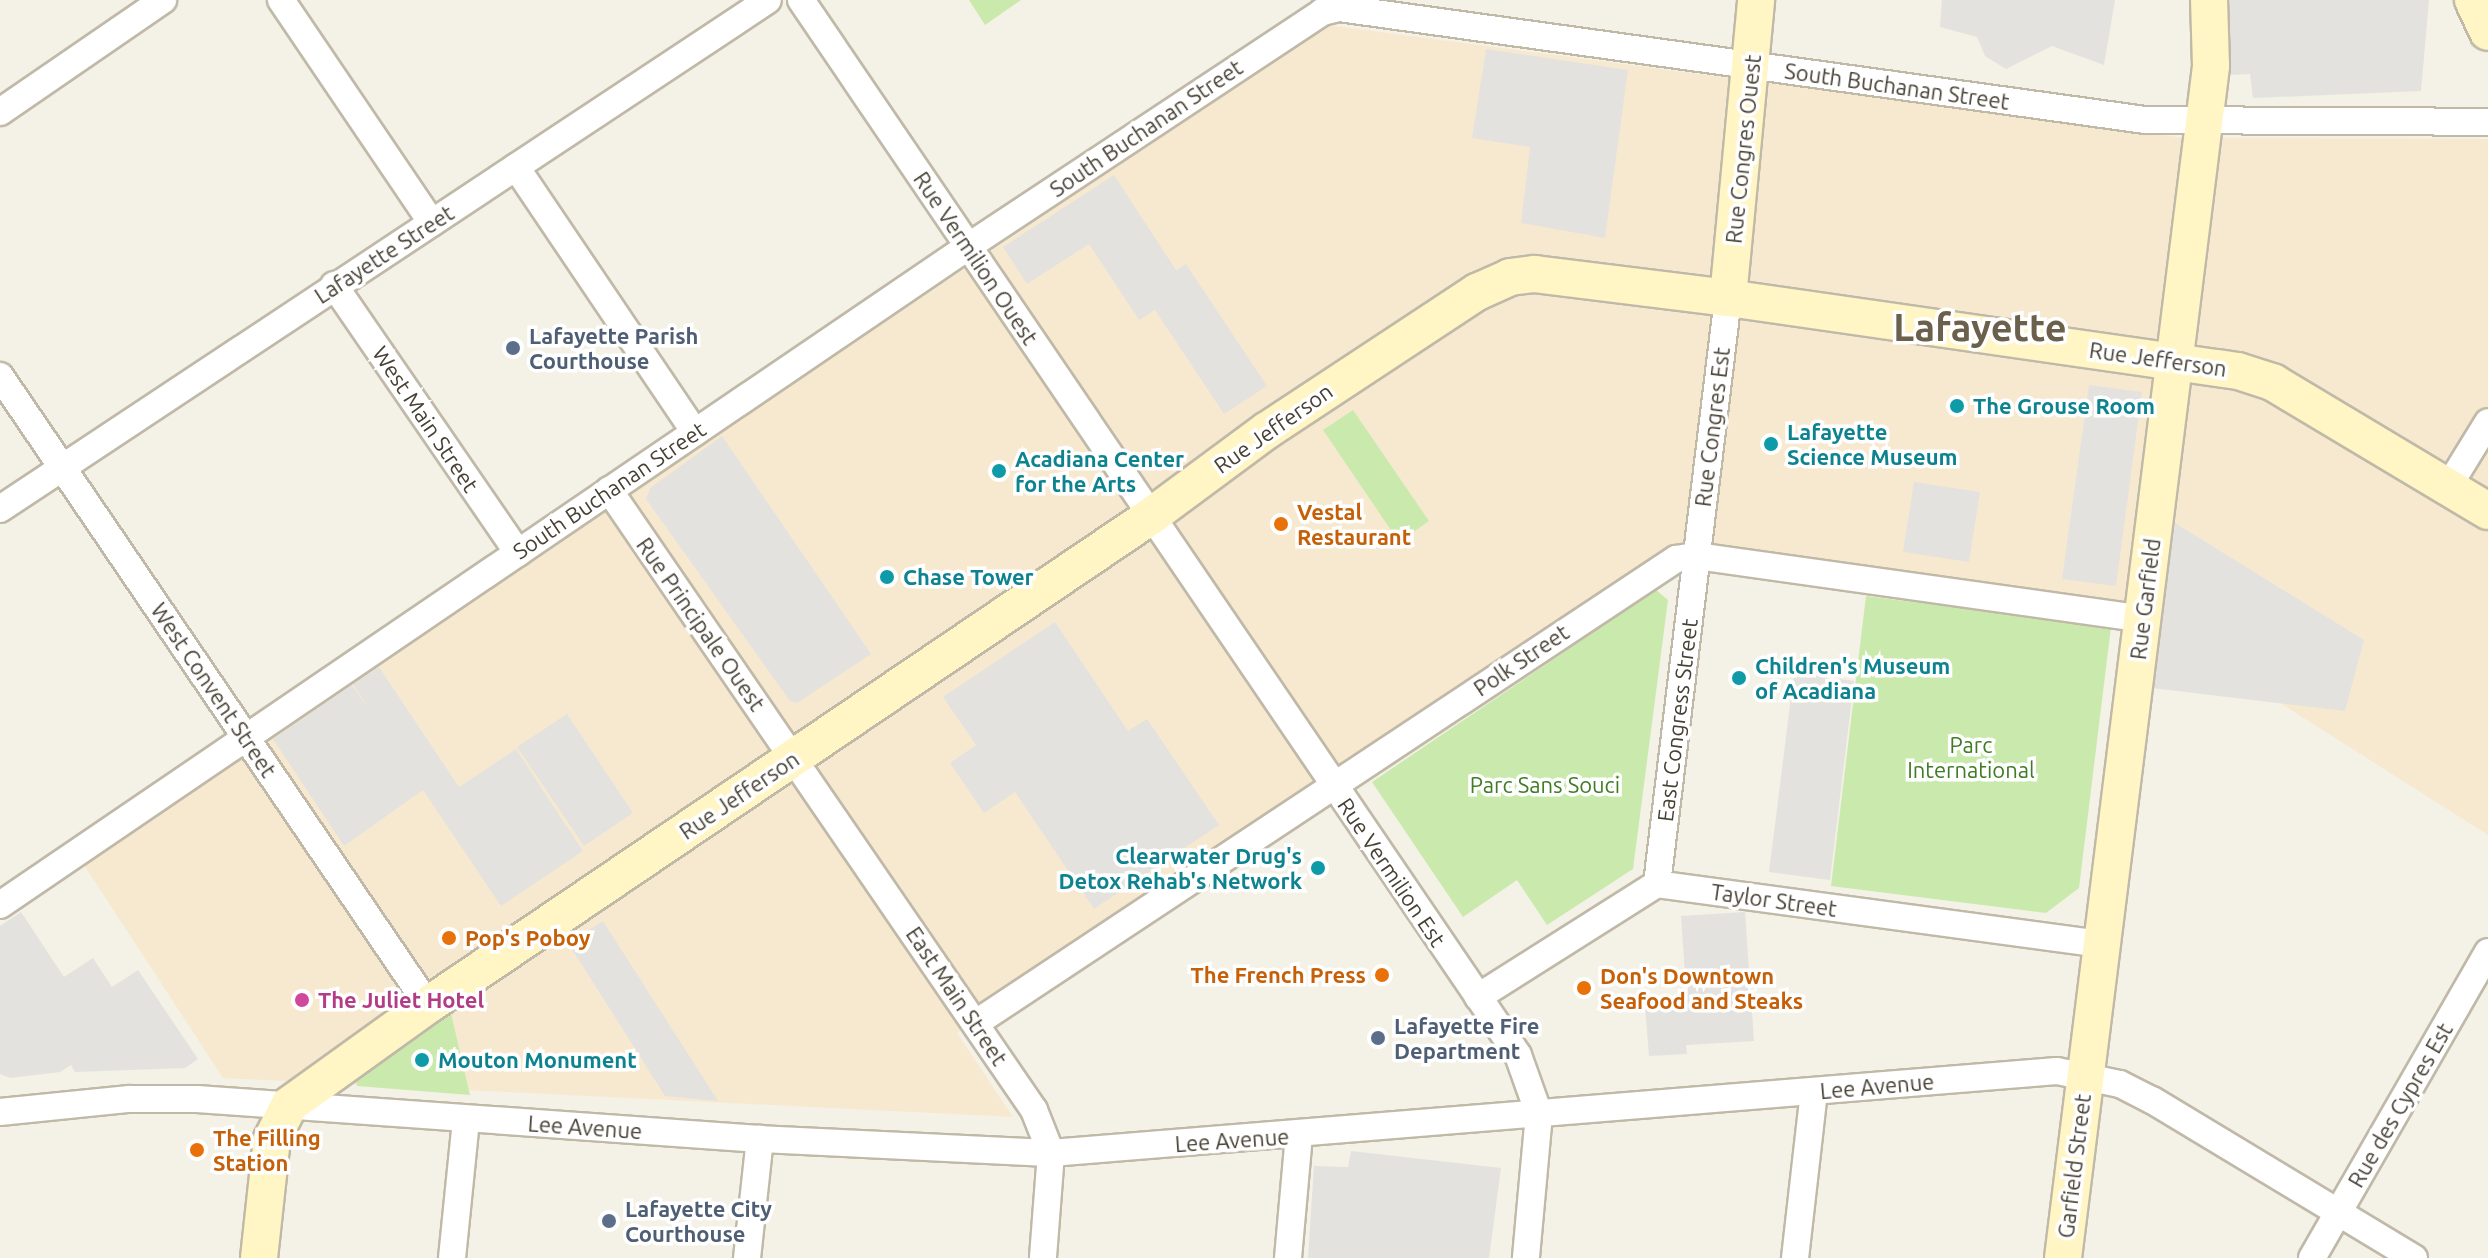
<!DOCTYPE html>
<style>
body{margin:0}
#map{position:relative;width:2488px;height:1258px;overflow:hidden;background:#f4f1e6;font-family:Ubuntu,sans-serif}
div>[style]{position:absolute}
.commercial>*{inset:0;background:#f7e9d0}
.green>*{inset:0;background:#caeaad}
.parking>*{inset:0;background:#e4e2de}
.roads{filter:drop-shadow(2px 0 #c0b9a8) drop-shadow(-2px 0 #c0b9a8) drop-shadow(0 2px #c0b9a8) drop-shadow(0 -2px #c0b9a8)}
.street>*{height:26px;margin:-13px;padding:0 13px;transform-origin:13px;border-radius:13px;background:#fff}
.secondary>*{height:36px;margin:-18px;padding:0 18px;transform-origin:18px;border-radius:18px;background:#fff5c5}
.dots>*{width:22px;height:22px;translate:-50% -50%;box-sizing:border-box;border:4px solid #fff;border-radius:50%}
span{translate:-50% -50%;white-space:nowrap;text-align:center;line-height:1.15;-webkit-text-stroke:7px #fff;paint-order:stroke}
.street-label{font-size:22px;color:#474135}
.service-label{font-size:22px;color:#4e5e75;font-weight:700}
.left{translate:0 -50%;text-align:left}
.culture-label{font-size:22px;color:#0d838f;font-weight:700}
.right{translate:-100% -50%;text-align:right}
.food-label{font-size:22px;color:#c56008;font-weight:700}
.park-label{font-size:22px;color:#3f7c25}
.hotel-label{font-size:22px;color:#b23c85;font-weight:700}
.town-label{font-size:38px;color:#6a604c;font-weight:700}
</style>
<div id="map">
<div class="commercial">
<i style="clip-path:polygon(1327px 25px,2185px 138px,2488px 139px,2488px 835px,2121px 602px,1682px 545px,957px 1033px,1013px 1117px,223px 1078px,82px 862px)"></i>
</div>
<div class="green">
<i style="clip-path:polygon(969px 0,1021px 0,985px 25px)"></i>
<i style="clip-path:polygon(1353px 410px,1429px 521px,1399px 542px,1323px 430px)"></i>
<i style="clip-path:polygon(1656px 590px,1668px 600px,1633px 869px,1547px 925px,1517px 880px,1463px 917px,1372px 782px)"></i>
<i style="clip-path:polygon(1866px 596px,2111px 627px,2079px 888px,2046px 913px,1831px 886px)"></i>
<i style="clip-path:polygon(450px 1009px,470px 1095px,357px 1086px,355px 1074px)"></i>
</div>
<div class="parking">
<i style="clip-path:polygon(1942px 0,2115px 0,2104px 65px,2052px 46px,2006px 69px,1985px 56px,1977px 37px,1940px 27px)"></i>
<i style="clip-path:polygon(2228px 0,2429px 0,2421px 91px,2253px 98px,2250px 74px,2228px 75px)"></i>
<i style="clip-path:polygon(1486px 49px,1628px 70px,1605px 238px,1521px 223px,1530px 147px,1472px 138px)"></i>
<i style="clip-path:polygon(1114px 175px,1176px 270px,1186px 264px,1267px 386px,1224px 414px,1155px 310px,1139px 320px,1089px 244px,1027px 284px,1003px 247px)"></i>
<i style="clip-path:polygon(2089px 385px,2142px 392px,2116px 586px,2062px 579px)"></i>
<i style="clip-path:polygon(722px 436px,871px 654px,797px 703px,790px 701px,646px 499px,650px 488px)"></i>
<i style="clip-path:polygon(1914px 482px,1980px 492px,1969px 562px,1903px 552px)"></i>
<i style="clip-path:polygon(2175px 523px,2364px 640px,2345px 711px,2152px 688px)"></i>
<i style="clip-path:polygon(1055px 622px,1128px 731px,1147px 719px,1219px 825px,1094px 909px,1015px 792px,984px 813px,950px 763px,976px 745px,943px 697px)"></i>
<i style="clip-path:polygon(379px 667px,459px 787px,516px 749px,583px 851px,501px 906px,423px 790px,344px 846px,273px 739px,352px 685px,371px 712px,353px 684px)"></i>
<i style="clip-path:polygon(1794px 673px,1854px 681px,1830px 880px,1769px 872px)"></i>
<i style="clip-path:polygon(567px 714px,633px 813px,584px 846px,517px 747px)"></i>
<i style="clip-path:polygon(21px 912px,64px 977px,93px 958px,112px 987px,138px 970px,198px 1059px,185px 1068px,75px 1072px,71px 1065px,60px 1072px,10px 1078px,0 1074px,0 926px)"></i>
<i style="clip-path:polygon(1745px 912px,1754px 1041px,1686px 1045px,1687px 1054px,1649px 1056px,1645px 1006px,1687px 1003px,1681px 916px)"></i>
<i style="clip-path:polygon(603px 921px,718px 1101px,665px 1096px,568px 943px)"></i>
<i style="clip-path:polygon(1351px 1151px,1501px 1168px,1489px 1258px,1308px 1258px,1314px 1166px,1348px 1167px)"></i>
</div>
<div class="roads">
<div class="street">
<i style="left:281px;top:0;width:269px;rotate:55.9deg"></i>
<i style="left:801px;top:0;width:1276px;rotate:55.8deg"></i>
<i style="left:1518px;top:1055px;width:63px;rotate:70.4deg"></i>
<i style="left:1539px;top:1114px;width:145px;rotate:95.2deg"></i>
<i style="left:0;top:112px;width:198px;rotate:-34.5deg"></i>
<i style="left:516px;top:167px;width:320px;rotate:56deg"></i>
<i style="left:334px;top:285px;width:325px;rotate:55.5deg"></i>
<i style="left:0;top:376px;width:761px;rotate:55.77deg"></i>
<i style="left:2448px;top:487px;width:76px;rotate:-58.4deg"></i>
<i style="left:609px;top:490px;width:752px;rotate:55.57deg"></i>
<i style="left:1034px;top:1110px;width:46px;rotate:68.4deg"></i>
<i style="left:1051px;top:1153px;width:105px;rotate:94.4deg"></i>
<i style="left:0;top:509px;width:921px;rotate:-33.53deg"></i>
<i style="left:1657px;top:884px;width:590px;rotate:-83.09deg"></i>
<i style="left:0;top:905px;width:1172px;rotate:-34.22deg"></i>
<i style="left:969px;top:246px;width:424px;rotate:-33.5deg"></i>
<i style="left:1322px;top:12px;width:17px;rotate:-13deg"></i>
<i style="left:1339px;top:8px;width:814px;rotate:7.91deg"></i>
<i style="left:2145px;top:120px;width:343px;rotate:0.3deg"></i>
<i style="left:1478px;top:997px;width:212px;rotate:-32.3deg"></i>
<i style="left:1657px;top:884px;width:449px;rotate:7.7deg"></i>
<i style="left:976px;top:1023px;width:840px;rotate:-33.54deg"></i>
<i style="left:1676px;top:559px;width:20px;rotate:-9deg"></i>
<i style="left:1696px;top:556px;width:450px;rotate:8deg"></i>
<i style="left:0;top:1112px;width:130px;rotate:-5.8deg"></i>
<i style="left:129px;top:1099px;width:68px"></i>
<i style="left:197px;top:1099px;width:564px;rotate:4.06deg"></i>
<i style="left:760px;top:1139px;width:291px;rotate:2.8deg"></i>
<i style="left:1051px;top:1153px;width:1009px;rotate:-4.66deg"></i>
<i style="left:2057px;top:1071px;width:64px;rotate:11.7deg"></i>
<i style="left:2120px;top:1084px;width:36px;rotate:27deg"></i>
<i style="left:2152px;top:1100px;width:306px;rotate:31.1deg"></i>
<i style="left:452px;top:1258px;width:140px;rotate:-84.2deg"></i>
<i style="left:747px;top:1258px;width:120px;rotate:-83.8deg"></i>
<i style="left:1288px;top:1258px;width:123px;rotate:-84.9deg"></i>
<i style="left:1795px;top:1258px;width:167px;rotate:-83.5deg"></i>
<i style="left:2312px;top:1258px;width:353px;rotate:-60.1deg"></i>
</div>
<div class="secondary">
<i style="left:2473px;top:0;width:35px;rotate:65deg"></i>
<i style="left:1728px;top:298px;width:299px;rotate:-84.6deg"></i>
<i style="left:259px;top:1258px;width:120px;rotate:-83.8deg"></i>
<i style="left:272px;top:1139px;width:38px;rotate:-63deg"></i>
<i style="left:289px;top:1105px;width:171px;rotate:-35.7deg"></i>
<i style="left:428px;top:1005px;width:873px;rotate:-34.07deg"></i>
<i style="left:1151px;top:516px;width:143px;rotate:-36.5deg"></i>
<i style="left:1266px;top:431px;width:253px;rotate:-33.4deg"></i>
<i style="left:1477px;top:292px;width:36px;rotate:-24deg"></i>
<i style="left:1510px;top:277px;width:25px;rotate:-7deg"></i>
<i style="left:1535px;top:274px;width:194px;rotate:7.1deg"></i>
<i style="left:1728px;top:298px;width:515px;rotate:8.15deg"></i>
<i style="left:2238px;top:371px;width:38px;rotate:18deg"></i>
<i style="left:2274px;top:383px;width:249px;rotate:30.9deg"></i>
<i style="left:2063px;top:1258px;width:1201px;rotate:-82.92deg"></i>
<i style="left:2211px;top:66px;width:66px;rotate:-91.7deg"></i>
</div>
</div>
<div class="dots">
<i style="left:513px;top:348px;background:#5c6f8a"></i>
<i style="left:1957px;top:406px;background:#0f9aa8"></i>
<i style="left:1771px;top:444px;background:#0f9aa8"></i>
<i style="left:999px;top:471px;background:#0f9aa8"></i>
<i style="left:1281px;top:524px;background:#e8710a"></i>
<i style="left:887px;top:577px;background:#0f9aa8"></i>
<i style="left:1739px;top:678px;background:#0f9aa8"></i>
<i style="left:1318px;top:868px;background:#0f9aa8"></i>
<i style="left:449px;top:938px;background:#e8710a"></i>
<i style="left:1382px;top:975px;background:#e8710a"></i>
<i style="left:1584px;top:988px;background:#e8710a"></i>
<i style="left:302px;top:1000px;background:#d1479c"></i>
<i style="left:1378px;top:1038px;background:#5c6f8a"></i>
<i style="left:422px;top:1060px;background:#0f9aa8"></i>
<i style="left:197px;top:1150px;background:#e8710a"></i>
<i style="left:609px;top:1221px;background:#5c6f8a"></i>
</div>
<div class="street-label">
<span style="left:1897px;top:86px;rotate:8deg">South Buchanan Street</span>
<span style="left:1146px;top:128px;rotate:-34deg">South Buchanan Street</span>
<span style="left:1743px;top:149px;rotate:-84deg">Rue Congres Ouest</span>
<span style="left:384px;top:254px;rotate:-33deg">Lafayette Street</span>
<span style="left:976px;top:258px;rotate:56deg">Rue Vermilion Ouest</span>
<span style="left:2158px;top:359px;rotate:8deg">Rue Jefferson</span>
<span style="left:426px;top:419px;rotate:56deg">West Main Street</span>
<span style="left:1712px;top:427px;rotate:-83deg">Rue Congres Est</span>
<span style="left:1273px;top:428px;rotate:-35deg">Rue Jefferson</span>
<span style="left:609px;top:490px;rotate:-34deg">South Buchanan Street</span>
<span style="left:2145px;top:599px;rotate:-83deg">Rue Garfield</span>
<span style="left:701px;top:624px;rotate:55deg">Rue Principale Ouest</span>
<span style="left:1521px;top:660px;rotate:-34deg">Polk Street</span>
<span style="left:214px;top:690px;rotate:56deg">West Convent Street</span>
<span style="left:1677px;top:720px;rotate:-83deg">East Congress Street</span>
<span style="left:739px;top:795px;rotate:-34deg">Rue Jefferson</span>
<span style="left:1392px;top:872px;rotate:56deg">Rue Vermilion Est</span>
<span style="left:1774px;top:900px;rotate:8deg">Taylor Street</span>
<span style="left:957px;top:996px;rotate:56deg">East Main Street</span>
<span style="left:1877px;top:1086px;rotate:-5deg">Lee Avenue</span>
<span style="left:2400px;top:1105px;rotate:-60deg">Rue des Cypres Est</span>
<span style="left:585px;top:1127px;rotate:4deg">Lee Avenue</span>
<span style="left:1232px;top:1140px;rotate:-4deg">Lee Avenue</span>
<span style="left:2074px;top:1166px;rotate:-83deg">Garfield Street</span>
</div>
<div class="service-label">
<span class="left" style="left:529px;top:348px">Lafayette Parish<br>Courthouse</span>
<span class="left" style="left:1394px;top:1038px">Lafayette Fire<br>Department</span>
<span class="left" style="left:625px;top:1221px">Lafayette City<br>Courthouse</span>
</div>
<div class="culture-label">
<span class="left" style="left:1973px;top:406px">The Grouse Room</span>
<span class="left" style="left:1787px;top:444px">Lafayette<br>Science Museum</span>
<span class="left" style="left:1015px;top:471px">Acadiana Center<br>for the Arts</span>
<span class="left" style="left:903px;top:577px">Chase Tower</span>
<span class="left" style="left:1755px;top:678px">Children's Museum<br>of Acadiana</span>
<span class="right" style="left:1302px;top:868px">Clearwater Drug's<br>Detox Rehab's Network</span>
<span class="left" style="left:438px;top:1060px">Mouton Monument</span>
</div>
<div class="food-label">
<span class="left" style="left:1297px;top:524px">Vestal<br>Restaurant</span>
<span class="left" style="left:465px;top:938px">Pop's Poboy</span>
<span class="right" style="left:1366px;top:975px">The French Press</span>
<span class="left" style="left:1600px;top:988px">Don's Downtown<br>Seafood and Steaks</span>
<span class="left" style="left:213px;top:1150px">The Filling<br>Station</span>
</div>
<div class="park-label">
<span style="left:1971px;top:757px">Parc<br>International</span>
<span style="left:1545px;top:785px">Parc Sans Souci</span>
</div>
<div class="hotel-label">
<span class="left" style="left:318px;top:1000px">The Juliet Hotel</span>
</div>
<div class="town-label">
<span style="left:1980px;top:328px">Lafayette</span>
</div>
</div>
